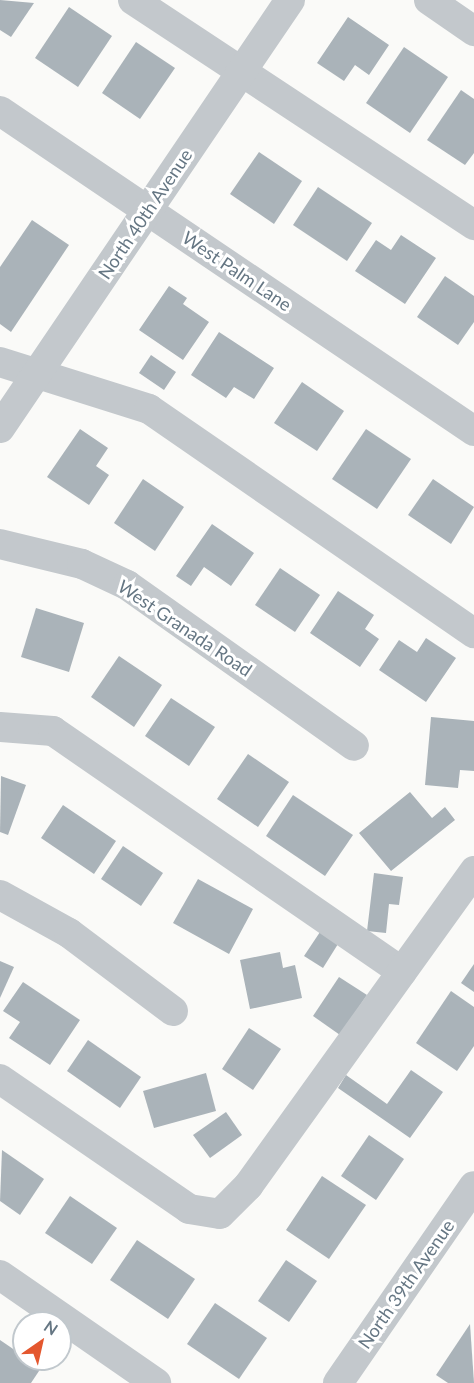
<!DOCTYPE html>
<style>
body{margin:0}
#map{position:relative;width:474px;height:1383px;overflow:hidden;background:#fafaf8;font-family:Lato,sans-serif}
div>[style]{position:absolute}
.building>*{inset:0;background:#aab3b9}
.minor>*{height:30px;margin:-15px;padding:0 15px;transform-origin:15px;border-radius:15px;background:#c3c8cc}
span{translate:-50% -50%;white-space:nowrap;text-align:center;line-height:1.15;-webkit-text-stroke:6px #fff;paint-order:stroke}
.street-label{font-size:18px;color:#657683}
.north{position:absolute;left:12px;top:1311px;width:60px;height:60px;box-sizing:border-box;background:#fff;border:2px solid #c1c8cd;border-radius:50%;rotate:34deg;font-size:16px;font-weight:700;line-height:24px;text-align:center;color:#657683}
.north::after{content:'';display:block;margin:auto;width:21px;height:27px;background:#e4572e;clip-path:polygon(50% 0,100% 100%,50% 72%,0 100%)}
</style>
<div id="map">
<div class="building">
<i style="clip-path:polygon(0 0,34px 3px,11px 37px,0 30px)"></i>
<i style="clip-path:polygon(69px 7px,112px 36px,78px 87px,35px 58px)"></i>
<i style="clip-path:polygon(348px 17px,389px 45px,369px 75px,355px 65px,344px 81px,317px 63px)"></i>
<i style="clip-path:polygon(136px 42px,175px 68px,140px 119px,102px 93px)"></i>
<i style="clip-path:polygon(404px 47px,448px 77px,410px 133px,366px 103px)"></i>
<i style="clip-path:polygon(461px 90px,474px 99px,474px 153px,465px 165px,427px 140px)"></i>
<i style="clip-path:polygon(259px 152px,302px 181px,274px 224px,230px 194px)"></i>
<i style="clip-path:polygon(318px 187px,372px 223px,347px 261px,293px 225px)"></i>
<i style="clip-path:polygon(32px 220px,69px 245px,11px 332px,0 324px,0 267px)"></i>
<i style="clip-path:polygon(401px 235px,436px 258px,405px 304px,355px 271px,376px 240px,391px 250px)"></i>
<i style="clip-path:polygon(445px 276px,474px 296px,474px 322px,458px 345px,417px 317px)"></i>
<i style="clip-path:polygon(169px 286px,187px 298px,183px 304px,209px 322px,183px 360px,139px 330px)"></i>
<i style="clip-path:polygon(219px 332px,274px 368px,254px 399px,234px 387px,226px 398px,191px 375px)"></i>
<i style="clip-path:polygon(151px 355px,176px 372px,164px 390px,139px 373px)"></i>
<i style="clip-path:polygon(302px 382px,344px 411px,317px 451px,274px 423px)"></i>
<i style="clip-path:polygon(80px 429px,108px 448px,96px 466px,109px 475px,89px 505px,47px 477px)"></i>
<i style="clip-path:polygon(366px 429px,411px 459px,377px 509px,332px 479px)"></i>
<i style="clip-path:polygon(143px 479px,184px 507px,155px 551px,114px 523px)"></i>
<i style="clip-path:polygon(433px 479px,474px 507px,451px 544px,408px 515px)"></i>
<i style="clip-path:polygon(212px 524px,254px 553px,231px 586px,204px 567px,191px 586px,176px 576px)"></i>
<i style="clip-path:polygon(280px 568px,320px 595px,295px 632px,255px 605px)"></i>
<i style="clip-path:polygon(338px 591px,374px 615px,365px 629px,379px 639px,360px 667px,310px 633px)"></i>
<i style="clip-path:polygon(36px 608px,84px 623px,69px 672px,21px 657px)"></i>
<i style="clip-path:polygon(426px 638px,456px 658px,426px 702px,379px 670px,399px 640px,417px 652px)"></i>
<i style="clip-path:polygon(119px 656px,162px 685px,134px 727px,91px 697px)"></i>
<i style="clip-path:polygon(171px 698px,215px 727px,189px 766px,145px 736px)"></i>
<i style="clip-path:polygon(431px 717px,474px 721px,474px 771px,460px 770px,458px 788px,425px 785px)"></i>
<i style="clip-path:polygon(248px 754px,289px 782px,258px 827px,217px 799px)"></i>
<i style="clip-path:polygon(1px 776px,26px 785px,8px 835px,0 832px)"></i>
<i style="clip-path:polygon(410px 792px,432px 818px,445px 807px,455px 820px,391px 871px,359px 833px)"></i>
<i style="clip-path:polygon(293px 795px,353px 835px,325px 876px,266px 836px)"></i>
<i style="clip-path:polygon(63px 805px,116px 841px,94px 874px,41px 838px)"></i>
<i style="clip-path:polygon(123px 846px,163px 873px,141px 906px,101px 879px)"></i>
<i style="clip-path:polygon(374px 873px,403px 877px,399px 905px,389px 904px,386px 933px,367px 931px)"></i>
<i style="clip-path:polygon(198px 879px,253px 909px,229px 954px,173px 923px)"></i>
<i style="clip-path:polygon(320px 932px,338px 944px,323px 968px,304px 956px)"></i>
<i style="clip-path:polygon(280px 952px,283px 968px,295px 965px,302px 998px,250px 1009px,240px 960px)"></i>
<i style="clip-path:polygon(0 961px,14px 967px,0 998px)"></i>
<i style="clip-path:polygon(474px 964px,474px 992px,461px 983px)"></i>
<i style="clip-path:polygon(339px 977px,367px 995px,340px 1035px,313px 1016px)"></i>
<i style="clip-path:polygon(23px 982px,80px 1020px,50px 1065px,9px 1038px,20px 1022px,3px 1011px)"></i>
<i style="clip-path:polygon(451px 991px,474px 1007px,474px 1046px,457px 1071px,416px 1043px)"></i>
<i style="clip-path:polygon(249px 1028px,281px 1049px,253px 1090px,222px 1069px)"></i>
<i style="clip-path:polygon(88px 1040px,141px 1077px,120px 1108px,67px 1071px)"></i>
<i style="clip-path:polygon(411px 1070px,443px 1092px,410px 1138px,338px 1088px,346px 1075px,387px 1104px)"></i>
<i style="clip-path:polygon(206px 1073px,216px 1111px,154px 1128px,143px 1091px)"></i>
<i style="clip-path:polygon(226px 1112px,242px 1135px,210px 1158px,193px 1135px)"></i>
<i style="clip-path:polygon(369px 1135px,404px 1159px,376px 1200px,341px 1176px)"></i>
<i style="clip-path:polygon(2px 1150px,44px 1179px,20px 1215px,0 1201px)"></i>
<i style="clip-path:polygon(322px 1176px,366px 1205px,329px 1259px,286px 1230px)"></i>
<i style="clip-path:polygon(70px 1196px,117px 1228px,92px 1264px,45px 1233px)"></i>
<i style="clip-path:polygon(137px 1240px,195px 1279px,168px 1319px,110px 1280px)"></i>
<i style="clip-path:polygon(286px 1260px,317px 1281px,289px 1322px,258px 1301px)"></i>
<i style="clip-path:polygon(215px 1303px,267px 1338px,239px 1379px,187px 1344px)"></i>
<i style="clip-path:polygon(470px 1324px,474px 1383px,448px 1383px,436px 1375px)"></i>
<i style="clip-path:polygon(0 1340px,41px 1368px,31px 1383px,0 1383px)"></i>
</div>
<div class="minor">
<i style="left:133px;top:0;width:409px;rotate:33.4deg"></i>
<i style="left:429px;top:0;width:55px;rotate:34.6deg"></i>
<i style="left:0;top:111px;width:572px;rotate:34.02deg"></i>
<i style="left:0;top:362px;width:156px;rotate:17.5deg"></i>
<i style="left:149px;top:409px;width:395px;rotate:34.6deg"></i>
<i style="left:0;top:428px;width:517px;rotate:-55.88deg"></i>
<i style="left:0;top:544px;width:84px;rotate:13.7deg"></i>
<i style="left:82px;top:564px;width:50px;rotate:25deg"></i>
<i style="left:127px;top:585px;width:278px;rotate:35.3deg"></i>
<i style="left:0;top:727px;width:53px;rotate:4.3deg"></i>
<i style="left:53px;top:731px;width:424px;rotate:34.6deg"></i>
<i style="left:0;top:895px;width:79px;rotate:28.8deg"></i>
<i style="left:69px;top:933px;width:130px;rotate:36.9deg"></i>
<i style="left:0;top:1079px;width:229px;rotate:34.5deg"></i>
<i style="left:189px;top:1209px;width:31px;rotate:9deg"></i>
<i style="left:220px;top:1214px;width:40px;rotate:-45deg"></i>
<i style="left:248px;top:1186px;width:388px;rotate:-54.3deg"></i>
<i style="left:0;top:1275px;width:190px;rotate:34.7deg"></i>
<i style="left:338px;top:1383px;width:239px;rotate:-55.4deg"></i>
</div>
<div class="street-label">
<span style="left:145px;top:214px;rotate:-56deg">North 40th Avenue</span>
<span style="left:237px;top:271px;rotate:34deg">West Palm Lane</span>
<span style="left:185px;top:628px;rotate:34deg">West Granada Road</span>
<span style="left:406px;top:1284px;rotate:-55deg">North 39th Avenue</span>
</div>
<div class="north">N</div>
</div>
